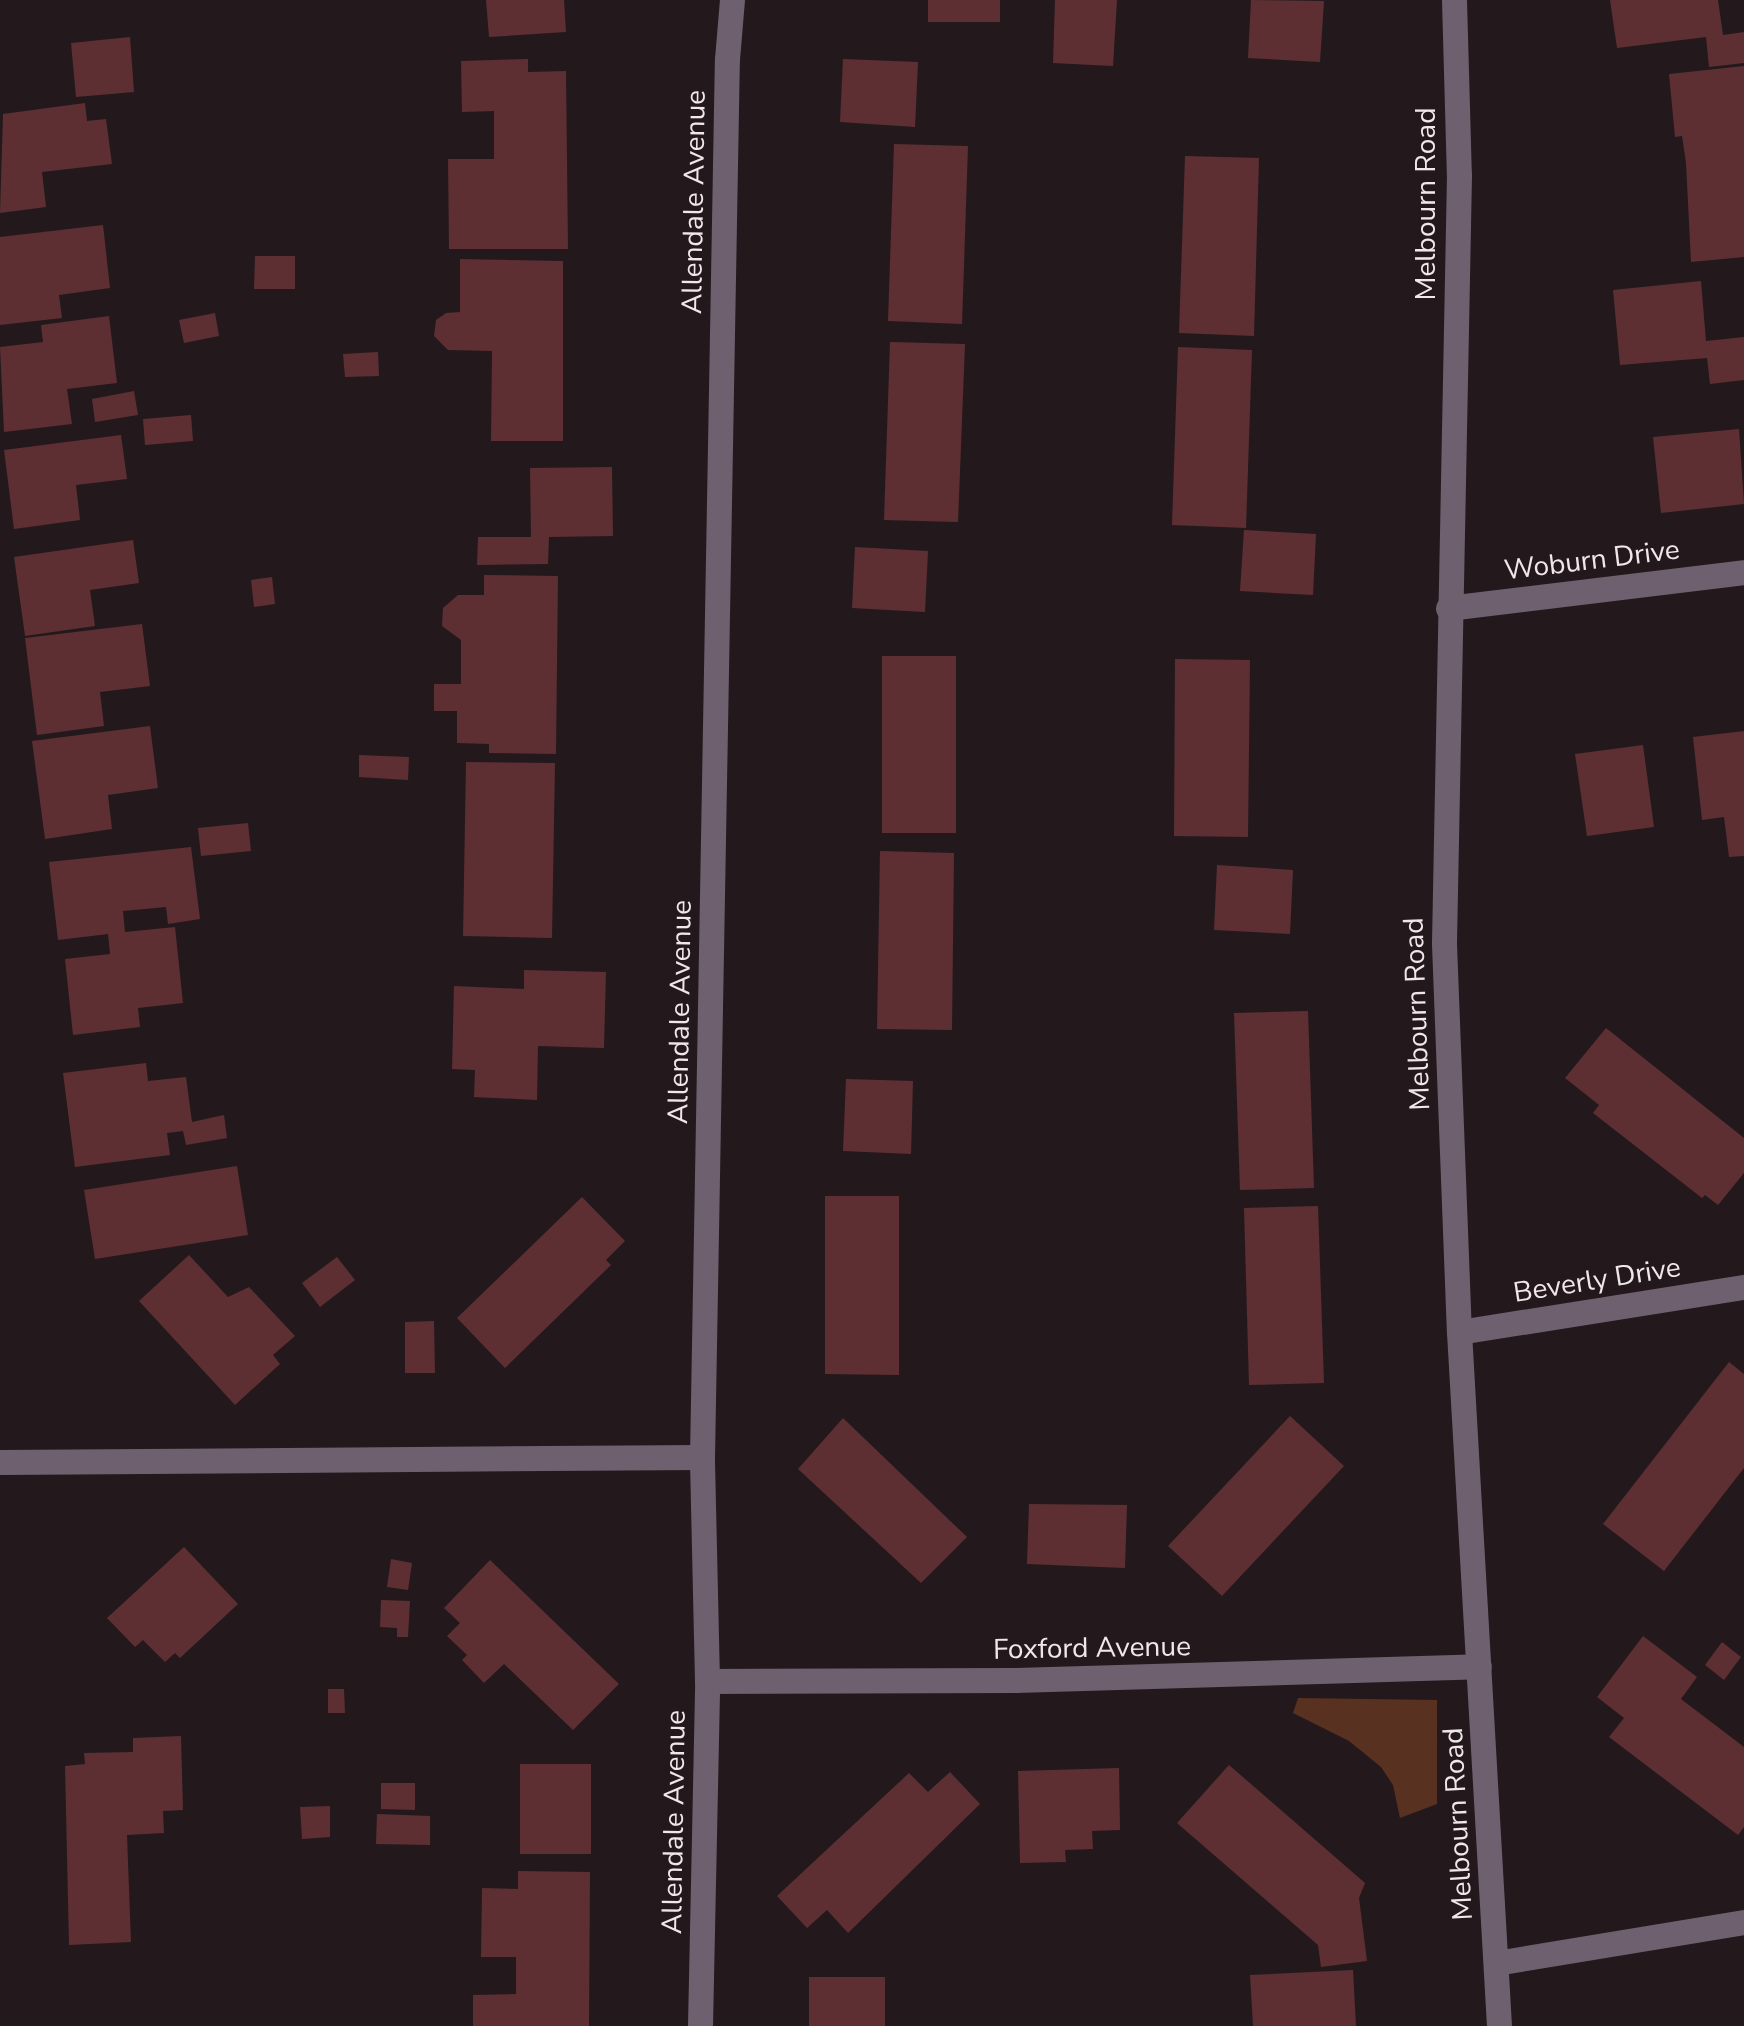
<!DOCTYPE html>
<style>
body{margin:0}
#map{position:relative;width:1744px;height:2026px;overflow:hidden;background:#23191d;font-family:"Nunito Sans",sans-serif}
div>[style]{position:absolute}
.green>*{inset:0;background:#593120}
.building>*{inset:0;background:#5d2f32}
.minor>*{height:25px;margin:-12.5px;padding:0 12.5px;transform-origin:12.5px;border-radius:12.5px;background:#6f606f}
.tertiary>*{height:25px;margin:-12.5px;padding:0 12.5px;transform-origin:12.5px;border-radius:12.5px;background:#6f606f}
span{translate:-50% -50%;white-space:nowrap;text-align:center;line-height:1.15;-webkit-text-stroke:8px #23191d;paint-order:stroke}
.street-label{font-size:28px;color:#efe8eb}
</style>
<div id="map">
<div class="green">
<i style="clip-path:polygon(1298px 1698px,1437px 1700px,1437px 1804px,1400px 1818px,1393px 1785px,1381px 1767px,1349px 1741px,1293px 1713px)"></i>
</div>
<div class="building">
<i style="clip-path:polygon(486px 0,564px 0,566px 32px,489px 37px)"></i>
<i style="clip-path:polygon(928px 0,1000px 0,1000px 22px,928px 22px)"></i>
<i style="clip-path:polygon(1055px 0,1117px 0,1113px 66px,1053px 63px)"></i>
<i style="clip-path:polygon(1251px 0,1324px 1px,1320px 62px,1248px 58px)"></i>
<i style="clip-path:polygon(1610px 0,1718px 0,1723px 35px,1744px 32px,1744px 63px,1709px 67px,1706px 37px,1617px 48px)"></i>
<i style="clip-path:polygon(130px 37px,134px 92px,76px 97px,71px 43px)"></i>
<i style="clip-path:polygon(528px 59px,528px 72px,566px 71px,568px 249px,449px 249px,448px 159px,494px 159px,494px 111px,462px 112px,461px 61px)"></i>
<i style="clip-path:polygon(843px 59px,918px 62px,915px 127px,840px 122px)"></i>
<i style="clip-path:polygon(1744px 66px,1744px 257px,1691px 262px,1686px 163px,1682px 136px,1675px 137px,1669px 74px)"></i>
<i style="clip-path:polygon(85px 103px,87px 121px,106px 119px,112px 164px,42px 172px,46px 207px,0 213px,3px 114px)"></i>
<i style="clip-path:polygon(894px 144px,968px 146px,962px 324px,888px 321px)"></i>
<i style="clip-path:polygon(1185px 156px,1259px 158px,1254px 336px,1179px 333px)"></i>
<i style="clip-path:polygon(103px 225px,110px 288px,59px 295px,62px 318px,0 325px,0 237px)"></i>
<i style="clip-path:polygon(255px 256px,295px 256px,295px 289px,254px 289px)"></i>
<i style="clip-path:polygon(460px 259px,563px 261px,563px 441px,491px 441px,492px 351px,448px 350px,434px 336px,436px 320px,446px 313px,460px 312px)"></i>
<i style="clip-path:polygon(1701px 281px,1706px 341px,1744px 337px,1744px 380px,1710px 384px,1707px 358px,1620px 365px,1613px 290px)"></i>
<i style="clip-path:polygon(215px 313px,219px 336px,184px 343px,179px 320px)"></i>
<i style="clip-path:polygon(109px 316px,117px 383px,67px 389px,72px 424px,4px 432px,0 347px,43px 342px,41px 325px)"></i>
<i style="clip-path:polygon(890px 342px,965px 344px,958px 522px,884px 520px)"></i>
<i style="clip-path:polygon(1178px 347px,1252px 350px,1246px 528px,1172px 525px)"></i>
<i style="clip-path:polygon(378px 352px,379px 376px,345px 377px,343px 354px)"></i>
<i style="clip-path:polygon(134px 391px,138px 415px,95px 422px,92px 399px)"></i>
<i style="clip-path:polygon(191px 415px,193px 441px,145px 445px,143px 419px)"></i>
<i style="clip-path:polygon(1739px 429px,1744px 504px,1661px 513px,1653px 437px)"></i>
<i style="clip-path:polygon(121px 435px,127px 479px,76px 485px,80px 520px,14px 529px,4px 450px)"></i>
<i style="clip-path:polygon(612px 467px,613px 536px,549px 537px,548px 564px,477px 565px,478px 537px,531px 537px,530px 468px)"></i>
<i style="clip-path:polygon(1244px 530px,1316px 534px,1313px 595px,1240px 591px)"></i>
<i style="clip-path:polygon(133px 540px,139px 583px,90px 590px,95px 626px,25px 636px,14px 557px)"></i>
<i style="clip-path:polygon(855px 547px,928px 551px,925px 612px,852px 608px)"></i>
<i style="clip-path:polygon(484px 575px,558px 576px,556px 754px,489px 753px,489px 744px,457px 743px,457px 711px,434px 711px,434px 684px,461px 684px,461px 640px,442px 626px,443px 608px,458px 595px,484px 595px)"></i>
<i style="clip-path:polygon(272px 577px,275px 604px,254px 607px,251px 580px)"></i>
<i style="clip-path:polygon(142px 624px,150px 686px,100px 692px,104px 726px,37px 735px,25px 638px)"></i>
<i style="clip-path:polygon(882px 656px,956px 656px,956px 833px,882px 833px)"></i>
<i style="clip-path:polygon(1175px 659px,1250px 660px,1248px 837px,1174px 836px)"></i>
<i style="clip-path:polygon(150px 726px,158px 788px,108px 795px,112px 829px,45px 839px,32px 741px)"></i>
<i style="clip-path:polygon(1744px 731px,1744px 856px,1729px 857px,1724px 817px,1702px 820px,1693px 737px)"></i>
<i style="clip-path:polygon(1643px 745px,1654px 827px,1587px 836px,1575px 754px)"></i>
<i style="clip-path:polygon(359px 755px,409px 757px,408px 780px,359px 777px)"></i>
<i style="clip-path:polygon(466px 762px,555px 763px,552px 938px,463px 936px)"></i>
<i style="clip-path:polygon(248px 823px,251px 851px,201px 856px,198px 828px)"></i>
<i style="clip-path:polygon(191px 847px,200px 919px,168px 924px,166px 907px,123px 911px,125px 932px,175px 927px,183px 1003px,138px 1008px,140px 1027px,73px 1035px,65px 959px,110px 954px,108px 934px,58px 940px,49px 862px)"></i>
<i style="clip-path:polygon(880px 851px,954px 853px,952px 1030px,877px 1029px)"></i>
<i style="clip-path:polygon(1217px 865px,1293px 870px,1290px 934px,1214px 930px)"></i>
<i style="clip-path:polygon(524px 970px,606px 972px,604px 1048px,538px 1046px,537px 1100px,474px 1097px,475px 1070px,452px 1069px,454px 986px,524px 989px)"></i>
<i style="clip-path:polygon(1308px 1011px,1314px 1188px,1240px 1190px,1234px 1013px)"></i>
<i style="clip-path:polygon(1606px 1028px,1744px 1138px,1744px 1173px,1718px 1205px,1705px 1195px,1702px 1198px,1593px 1113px,1599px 1105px,1565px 1078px)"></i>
<i style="clip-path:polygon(146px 1063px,148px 1081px,186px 1077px,192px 1122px,224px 1115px,227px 1138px,186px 1145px,183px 1131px,167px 1133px,170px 1155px,75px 1167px,63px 1073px)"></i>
<i style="clip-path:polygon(846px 1079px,913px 1081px,911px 1154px,843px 1151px)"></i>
<i style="clip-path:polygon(237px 1166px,248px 1235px,95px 1259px,84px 1190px)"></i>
<i style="clip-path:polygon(825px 1196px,899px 1196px,899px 1375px,825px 1374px)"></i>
<i style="clip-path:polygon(582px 1197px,625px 1241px,606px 1260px,611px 1265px,505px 1368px,457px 1318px)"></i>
<i style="clip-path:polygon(1318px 1206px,1324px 1383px,1249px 1385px,1244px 1208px)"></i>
<i style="clip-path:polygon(189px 1255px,228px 1297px,249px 1287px,295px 1336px,273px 1355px,280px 1364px,235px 1405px,139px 1301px)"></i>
<i style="clip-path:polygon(337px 1257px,355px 1280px,320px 1307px,302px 1283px)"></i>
<i style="clip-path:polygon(434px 1321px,435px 1373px,405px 1373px,405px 1322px)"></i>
<i style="clip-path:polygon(1729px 1362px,1744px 1374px,1744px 1468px,1664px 1571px,1603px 1524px)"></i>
<i style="clip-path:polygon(1290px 1416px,1344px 1466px,1222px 1596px,1168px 1546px)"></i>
<i style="clip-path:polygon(843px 1418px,967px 1537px,921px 1583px,798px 1469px)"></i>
<i style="clip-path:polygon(1029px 1504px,1127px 1505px,1125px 1568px,1027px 1564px)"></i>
<i style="clip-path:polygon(184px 1547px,238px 1604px,180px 1658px,175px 1653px,165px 1662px,143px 1640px,135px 1647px,107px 1618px)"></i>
<i style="clip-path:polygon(391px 1559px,412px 1563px,408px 1590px,387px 1587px)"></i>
<i style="clip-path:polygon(490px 1560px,619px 1684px,573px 1730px,504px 1664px,484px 1683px,462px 1660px,467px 1655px,447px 1636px,460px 1623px,444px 1608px)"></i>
<i style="clip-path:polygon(381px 1600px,410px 1601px,408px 1637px,397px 1637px,397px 1628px,380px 1627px)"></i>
<i style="clip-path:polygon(1643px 1636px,1697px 1677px,1681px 1699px,1744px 1747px,1744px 1827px,1738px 1835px,1609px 1737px,1624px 1718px,1597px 1697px)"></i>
<i style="clip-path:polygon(1722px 1642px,1741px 1657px,1724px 1680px,1705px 1665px)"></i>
<i style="clip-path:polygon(328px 1689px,344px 1689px,345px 1713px,328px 1713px)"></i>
<i style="clip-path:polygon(181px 1736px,183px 1810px,163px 1811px,164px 1833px,127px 1835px,131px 1942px,69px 1945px,65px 1766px,85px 1764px,84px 1753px,133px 1752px,133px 1738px)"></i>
<i style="clip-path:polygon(520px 1764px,591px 1764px,591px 1854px,520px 1854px)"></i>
<i style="clip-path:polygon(1229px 1765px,1365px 1883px,1359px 1898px,1367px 1961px,1321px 1967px,1318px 1945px,1177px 1823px)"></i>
<i style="clip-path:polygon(1119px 1768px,1120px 1830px,1092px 1831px,1093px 1849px,1065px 1850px,1066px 1862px,1020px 1863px,1018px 1771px)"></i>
<i style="clip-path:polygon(950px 1772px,980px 1804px,848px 1933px,827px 1910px,807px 1928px,777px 1896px,909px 1773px,928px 1792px)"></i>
<i style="clip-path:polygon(381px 1783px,415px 1783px,415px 1810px,381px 1809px)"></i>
<i style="clip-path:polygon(330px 1806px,330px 1837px,302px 1839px,300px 1807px)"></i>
<i style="clip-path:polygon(377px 1814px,430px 1816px,430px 1845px,376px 1844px)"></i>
<i style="clip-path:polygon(518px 1871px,590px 1872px,589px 2026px,473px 2026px,473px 1995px,516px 1994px,516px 1957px,481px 1957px,482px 1888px,518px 1889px)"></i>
<i style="clip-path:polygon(1353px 1970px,1356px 2026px,1253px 2026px,1250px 1975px)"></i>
<i style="clip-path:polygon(809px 1977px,885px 1977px,885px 2026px,809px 2026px)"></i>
</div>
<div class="minor">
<i style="left:1448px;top:608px;width:298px;rotate:-6.9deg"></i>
<i style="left:1459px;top:1332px;width:289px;rotate:-9deg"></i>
<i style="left:0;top:1462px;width:702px;rotate:-0.41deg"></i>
<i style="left:707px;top:1681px;width:308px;rotate:-0.2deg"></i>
<i style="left:1015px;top:1680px;width:464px;rotate:-1.7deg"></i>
<i style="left:1496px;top:1963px;width:251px;rotate:-9.4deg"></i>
<i style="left:700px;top:2026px;width:345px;rotate:-88.8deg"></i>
<i style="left:707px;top:1681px;width:224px;rotate:-91.3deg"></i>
<i style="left:702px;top:1457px;width:1398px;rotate:-88.98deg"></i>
<i style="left:727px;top:59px;width:59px;rotate:-85.2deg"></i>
</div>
<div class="tertiary">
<i style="left:1454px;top:0;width:175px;rotate:88.4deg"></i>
<i style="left:1459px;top:175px;width:769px;rotate:91.12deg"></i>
<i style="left:1444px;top:944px;width:388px;rotate:87.8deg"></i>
<i style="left:1459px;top:1332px;width:695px;rotate:86.7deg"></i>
</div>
<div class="street-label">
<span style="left:694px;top:202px;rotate:-89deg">Allendale Avenue</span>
<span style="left:1426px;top:204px;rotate:-90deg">Melbourn Road</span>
<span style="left:1592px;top:560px;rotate:-7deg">Woburn Drive</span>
<span style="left:680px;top:1012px;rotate:-89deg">Allendale Avenue</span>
<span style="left:1417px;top:1014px;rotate:-92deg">Melbourn Road</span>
<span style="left:1597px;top:1280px;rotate:-9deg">Beverly Drive</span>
<span style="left:1092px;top:1648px;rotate:-1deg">Foxford Avenue</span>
<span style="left:674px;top:1822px;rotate:-89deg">Allendale Avenue</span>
<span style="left:1458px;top:1824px;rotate:-93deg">Melbourn Road</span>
</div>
</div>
